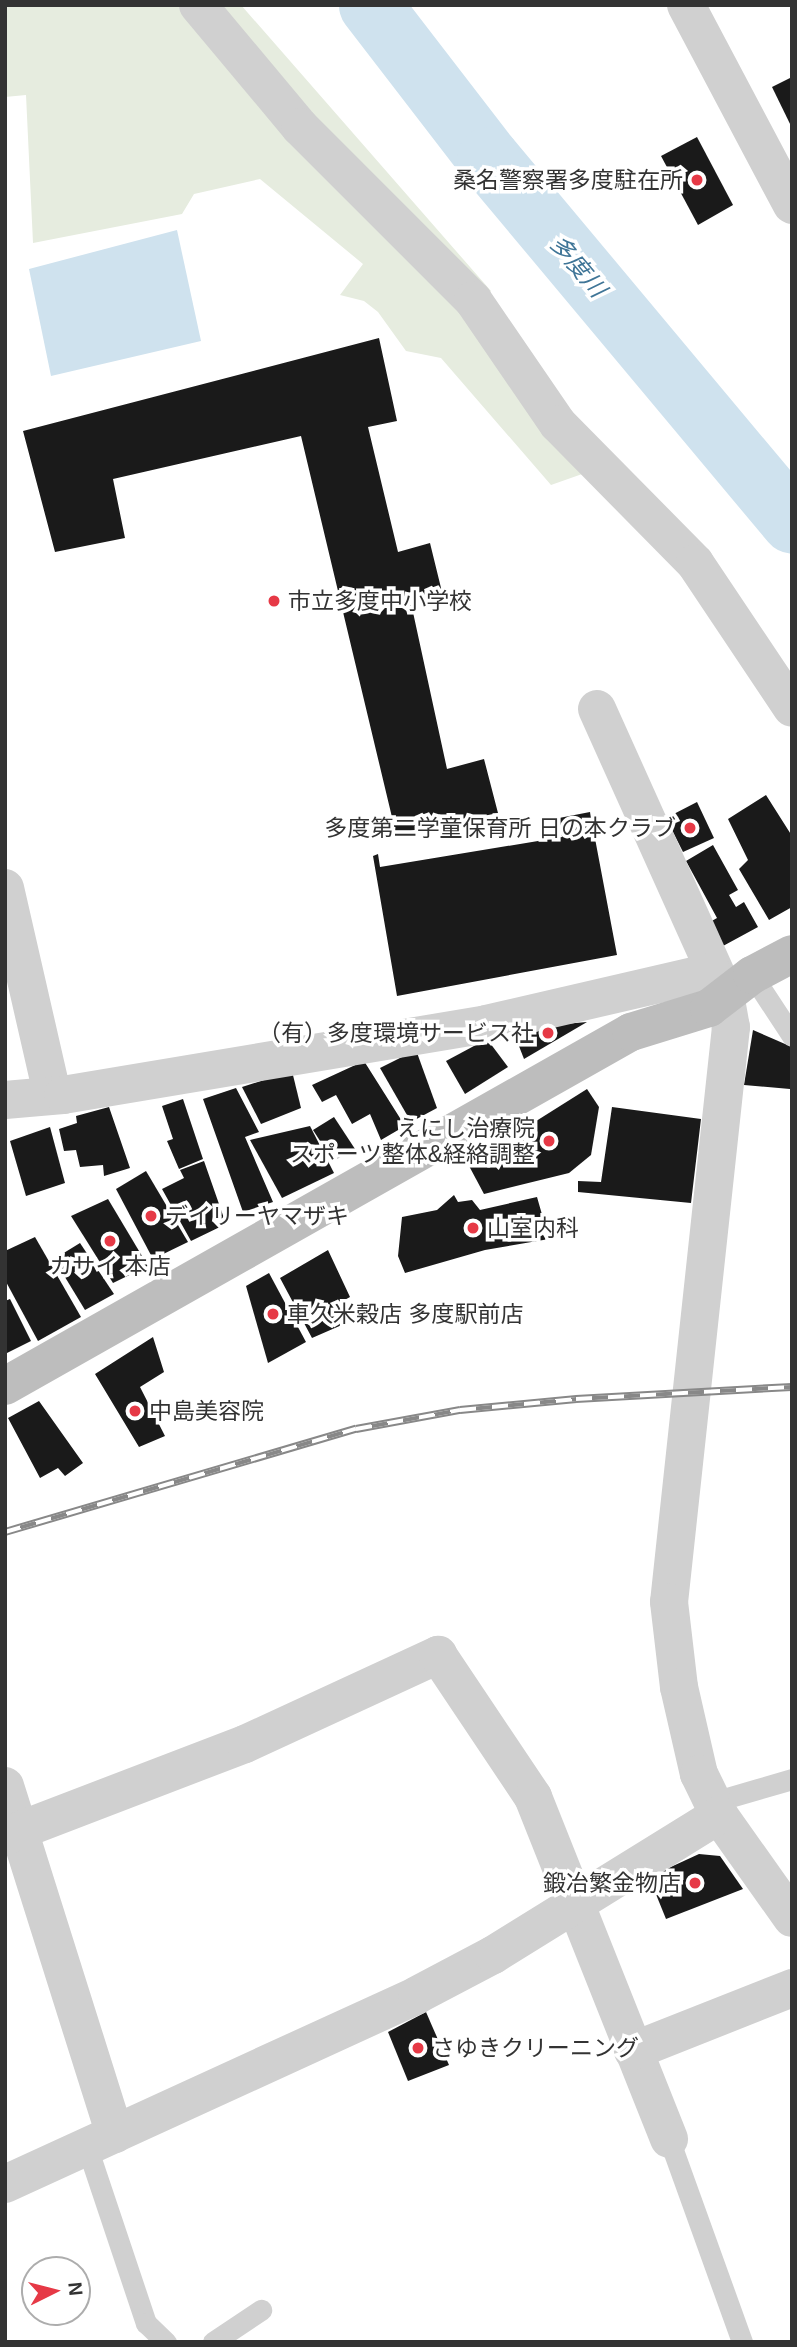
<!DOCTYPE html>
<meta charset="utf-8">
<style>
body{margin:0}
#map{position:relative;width:797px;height:2347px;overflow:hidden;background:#fff;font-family:Arial,"Noto Sans JP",sans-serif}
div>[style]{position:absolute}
.green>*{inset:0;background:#e6ecdf}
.water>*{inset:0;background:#cfe2ee}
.river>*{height:63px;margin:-31.5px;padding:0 31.5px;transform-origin:31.5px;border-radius:31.5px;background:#cfe2ee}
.building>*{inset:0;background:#1a1a1a}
.lane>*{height:21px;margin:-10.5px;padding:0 10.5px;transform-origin:10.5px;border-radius:10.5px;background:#d0d0d0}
.street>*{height:38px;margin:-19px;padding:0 19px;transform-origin:19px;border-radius:19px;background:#d0d0d0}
.secondary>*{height:38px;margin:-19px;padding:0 19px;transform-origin:19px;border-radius:19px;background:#bdbdbd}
.rail>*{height:8px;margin-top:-4px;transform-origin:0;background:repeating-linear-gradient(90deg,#fff 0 16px,#888 0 32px);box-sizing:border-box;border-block:2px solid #888}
.dots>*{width:19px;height:19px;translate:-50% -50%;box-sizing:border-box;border:4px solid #fff;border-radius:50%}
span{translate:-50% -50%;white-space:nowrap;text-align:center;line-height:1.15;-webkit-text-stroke:7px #fff;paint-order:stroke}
.poi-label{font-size:23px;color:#333}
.right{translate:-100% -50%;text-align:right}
.left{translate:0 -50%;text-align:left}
.water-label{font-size:24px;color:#3f7597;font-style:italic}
.frame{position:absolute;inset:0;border:7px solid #333;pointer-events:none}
.north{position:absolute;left:21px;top:2256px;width:70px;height:70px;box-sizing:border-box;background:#fff;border:2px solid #adadad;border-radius:50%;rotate:84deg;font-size:19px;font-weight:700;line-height:28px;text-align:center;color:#333}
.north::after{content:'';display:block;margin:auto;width:24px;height:32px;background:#e63946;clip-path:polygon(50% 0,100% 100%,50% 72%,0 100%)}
</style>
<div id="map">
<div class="green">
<i style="clip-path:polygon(5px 5px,241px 5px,491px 291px,471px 312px,585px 473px,551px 485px,441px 358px,406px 351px,378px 312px,364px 301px,340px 295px,363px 264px,260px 179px,194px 194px,182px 214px,33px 243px,26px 95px,5px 97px)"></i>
</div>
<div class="water">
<i style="clip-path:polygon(177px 230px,201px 341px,51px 376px,29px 269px)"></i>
</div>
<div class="river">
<i style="left:370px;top:5px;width:193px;rotate:52.4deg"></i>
<i style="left:488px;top:158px;width:474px;rotate:50.1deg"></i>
</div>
<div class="building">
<i style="clip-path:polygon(792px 77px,792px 128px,772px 87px)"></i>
<i style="clip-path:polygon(697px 137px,733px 205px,698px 225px,661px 156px)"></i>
<i style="clip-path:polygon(379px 338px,397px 421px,368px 427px,398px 552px,430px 543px,442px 592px,411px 603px,447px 769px,484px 759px,498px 813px,396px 834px,301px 436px,113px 479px,125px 538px,55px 552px,23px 431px)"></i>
<i style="clip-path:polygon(766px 795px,792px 836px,792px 907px,769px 920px,739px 869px,748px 860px,728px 819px)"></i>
<i style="clip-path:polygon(697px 802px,714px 838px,683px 852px,666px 818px)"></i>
<i style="clip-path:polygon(590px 812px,617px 955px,397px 996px,373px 856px,378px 854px,380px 867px,562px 837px,559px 818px)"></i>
<i style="clip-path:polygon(713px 845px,738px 890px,729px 895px,736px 907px,744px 902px,758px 927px,723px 946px,710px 922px,717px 918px,686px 861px)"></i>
<i style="clip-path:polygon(587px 1022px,524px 1059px,517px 1041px,541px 1026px)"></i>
<i style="clip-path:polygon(753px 1030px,792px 1047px,790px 1089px,744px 1085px)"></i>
<i style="clip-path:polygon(487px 1039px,508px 1067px,465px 1094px,446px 1061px)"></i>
<i style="clip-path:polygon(416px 1050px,437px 1108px,411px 1122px,380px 1068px)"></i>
<i style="clip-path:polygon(364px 1061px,405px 1126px,381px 1140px,370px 1114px,352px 1124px,336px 1095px,322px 1102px,312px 1085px)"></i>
<i style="clip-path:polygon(292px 1071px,301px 1108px,261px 1124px,242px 1087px)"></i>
<i style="clip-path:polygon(236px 1088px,259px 1132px,245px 1137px,273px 1202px,243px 1212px,203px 1099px)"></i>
<i style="clip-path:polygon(587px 1089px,599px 1107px,591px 1155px,569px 1173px,484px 1194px,468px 1164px)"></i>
<i style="clip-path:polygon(183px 1099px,203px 1159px,179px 1169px,167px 1141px,173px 1139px,162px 1106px)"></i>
<i style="clip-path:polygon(109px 1107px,130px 1168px,104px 1176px,103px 1165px,80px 1167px,76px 1150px,64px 1151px,59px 1129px,77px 1123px,76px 1116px)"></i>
<i style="clip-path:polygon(612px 1107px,701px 1119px,691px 1203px,578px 1192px,578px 1181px,601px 1182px)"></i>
<i style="clip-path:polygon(334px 1117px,355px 1149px,333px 1161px,313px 1130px)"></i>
<i style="clip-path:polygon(310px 1126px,334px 1173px,282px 1198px,250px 1140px)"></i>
<i style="clip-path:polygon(50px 1127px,65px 1183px,26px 1196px,10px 1141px)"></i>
<i style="clip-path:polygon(204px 1161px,226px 1224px,191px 1241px,162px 1189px,184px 1178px,180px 1170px)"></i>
<i style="clip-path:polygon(146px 1171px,188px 1242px,153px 1259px,116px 1189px)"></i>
<i style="clip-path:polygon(454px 1195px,458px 1202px,472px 1200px,480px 1210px,537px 1197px,549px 1239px,485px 1250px,405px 1273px,398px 1256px,402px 1217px,437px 1210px)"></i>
<i style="clip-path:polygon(108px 1199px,148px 1266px,113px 1283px,71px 1216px)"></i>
<i style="clip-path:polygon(35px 1237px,81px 1317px,38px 1341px,5px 1280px,5px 1251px)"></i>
<i style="clip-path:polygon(80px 1243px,114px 1294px,85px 1310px,54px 1259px)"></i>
<i style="clip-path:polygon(328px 1250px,350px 1297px,341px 1302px,351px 1321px,312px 1338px,280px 1278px)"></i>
<i style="clip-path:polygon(269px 1273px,306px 1342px,268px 1363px,246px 1286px)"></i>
<i style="clip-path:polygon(10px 1299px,31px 1341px,5px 1354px,5px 1301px)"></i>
<i style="clip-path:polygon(153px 1337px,164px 1372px,140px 1387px,165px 1436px,139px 1447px,95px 1374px)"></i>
<i style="clip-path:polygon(39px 1401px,83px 1463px,65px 1476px,58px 1468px,40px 1478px,8px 1418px)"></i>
<i style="clip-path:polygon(699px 1854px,720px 1856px,743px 1889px,666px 1919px,649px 1877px)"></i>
<i style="clip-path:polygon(426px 2012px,449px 2065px,408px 2081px,388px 2032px)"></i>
</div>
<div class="lane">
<i style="left:752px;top:975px;width:73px;rotate:56.7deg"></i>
<i style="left:713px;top:1802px;width:82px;rotate:-16.2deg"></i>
<i style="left:669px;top:2139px;width:216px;rotate:70.2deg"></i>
<i style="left:87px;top:2147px;width:186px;rotate:71.5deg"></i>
<i style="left:146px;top:2323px;width:28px;rotate:44deg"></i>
<i style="left:213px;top:2342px;width:58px;rotate:-33.7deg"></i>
</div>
<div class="street">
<i style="left:198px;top:5px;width:159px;rotate:50.1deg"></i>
<i style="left:300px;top:127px;width:245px;rotate:45deg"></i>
<i style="left:473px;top:300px;width:150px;rotate:55.6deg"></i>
<i style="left:558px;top:424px;width:195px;rotate:45.4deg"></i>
<i style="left:695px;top:563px;width:174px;rotate:56.2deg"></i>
<i style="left:686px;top:5px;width:226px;rotate:62.1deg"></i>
<i style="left:597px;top:709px;width:312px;rotate:65.8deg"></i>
<i style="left:725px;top:994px;width:34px;rotate:80deg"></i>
<i style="left:731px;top:1027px;width:578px;rotate:96.15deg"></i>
<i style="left:669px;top:1602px;width:86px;rotate:83.3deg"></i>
<i style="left:679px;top:1687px;width:89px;rotate:77.1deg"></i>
<i style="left:699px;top:1774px;width:46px;rotate:64deg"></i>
<i style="left:719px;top:1815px;width:126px;rotate:54.7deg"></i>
<i style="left:5px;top:888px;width:210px;rotate:77.1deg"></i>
<i style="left:5px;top:1100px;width:58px;rotate:-4.9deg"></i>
<i style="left:63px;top:1095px;width:429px;rotate:-9.5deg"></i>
<i style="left:486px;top:1024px;width:232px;rotate:-13deg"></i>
<i style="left:5px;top:1786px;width:365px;rotate:72.5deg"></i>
<i style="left:5px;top:1836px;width:257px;rotate:-21deg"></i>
<i style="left:245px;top:1744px;width:213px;rotate:-24.8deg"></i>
<i style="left:438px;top:1655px;width:171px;rotate:56.2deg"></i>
<i style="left:533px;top:1797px;width:368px;rotate:68.3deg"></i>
<i style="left:633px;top:2051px;width:171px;rotate:-21.6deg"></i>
<i style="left:5px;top:2184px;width:453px;rotate:-24.6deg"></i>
<i style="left:417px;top:1995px;width:86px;rotate:-27.8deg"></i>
<i style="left:493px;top:1955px;width:266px;rotate:-31.8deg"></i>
</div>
<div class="secondary">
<i style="left:5px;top:1386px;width:719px;rotate:-29.49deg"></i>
<i style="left:631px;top:1032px;width:82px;rotate:-17.1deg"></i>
<i style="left:709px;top:1008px;width:54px;rotate:-37.5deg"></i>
<i style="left:752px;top:975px;width:45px;rotate:-27.7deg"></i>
</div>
<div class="rail">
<i style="left:5px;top:1532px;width:366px;rotate:-16.4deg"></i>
<i style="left:356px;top:1429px;width:106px;rotate:-10.4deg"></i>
<i style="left:460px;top:1410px;width:117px;rotate:-5.4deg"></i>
<i style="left:576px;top:1399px;width:216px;rotate:-3.2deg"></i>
</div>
<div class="dots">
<i style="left:697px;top:180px;background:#e63946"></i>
<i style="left:274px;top:601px;background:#e63946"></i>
<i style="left:690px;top:828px;background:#e63946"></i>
<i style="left:548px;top:1033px;background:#e63946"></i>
<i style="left:549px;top:1141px;background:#e63946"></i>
<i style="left:151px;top:1216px;background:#e63946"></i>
<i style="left:473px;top:1228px;background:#e63946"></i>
<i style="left:110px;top:1241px;background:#e63946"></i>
<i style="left:273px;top:1314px;background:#e63946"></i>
<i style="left:135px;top:1411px;background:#e63946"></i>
<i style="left:695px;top:1883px;background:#e63946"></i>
<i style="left:418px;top:2048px;background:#e63946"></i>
</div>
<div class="poi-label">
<span class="right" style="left:683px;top:180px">桑名警察署多度駐在所</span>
<span class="left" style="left:288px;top:601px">市立多度中小学校</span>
<span class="right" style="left:676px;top:828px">多度第二学童保育所 日の本クラブ</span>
<span class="right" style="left:534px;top:1033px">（有）多度環境サービス社</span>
<span class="right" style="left:535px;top:1141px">えにし治療院<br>スポーツ整体&amp;経絡調整</span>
<span class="left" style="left:165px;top:1216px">デイリーヤマザキ</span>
<span class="left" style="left:487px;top:1228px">山室内科</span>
<span style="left:110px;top:1266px">カサイ 本店</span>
<span class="left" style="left:287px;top:1314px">車久米穀店 多度駅前店</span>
<span class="left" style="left:149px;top:1411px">中島美容院</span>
<span class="right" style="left:681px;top:1883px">鍛冶繁金物店</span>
<span class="left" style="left:432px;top:2048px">さゆきクリーニング</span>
</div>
<div class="water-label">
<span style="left:578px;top:266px;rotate:50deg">多度川</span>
</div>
<div class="frame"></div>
<div class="north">N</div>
</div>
